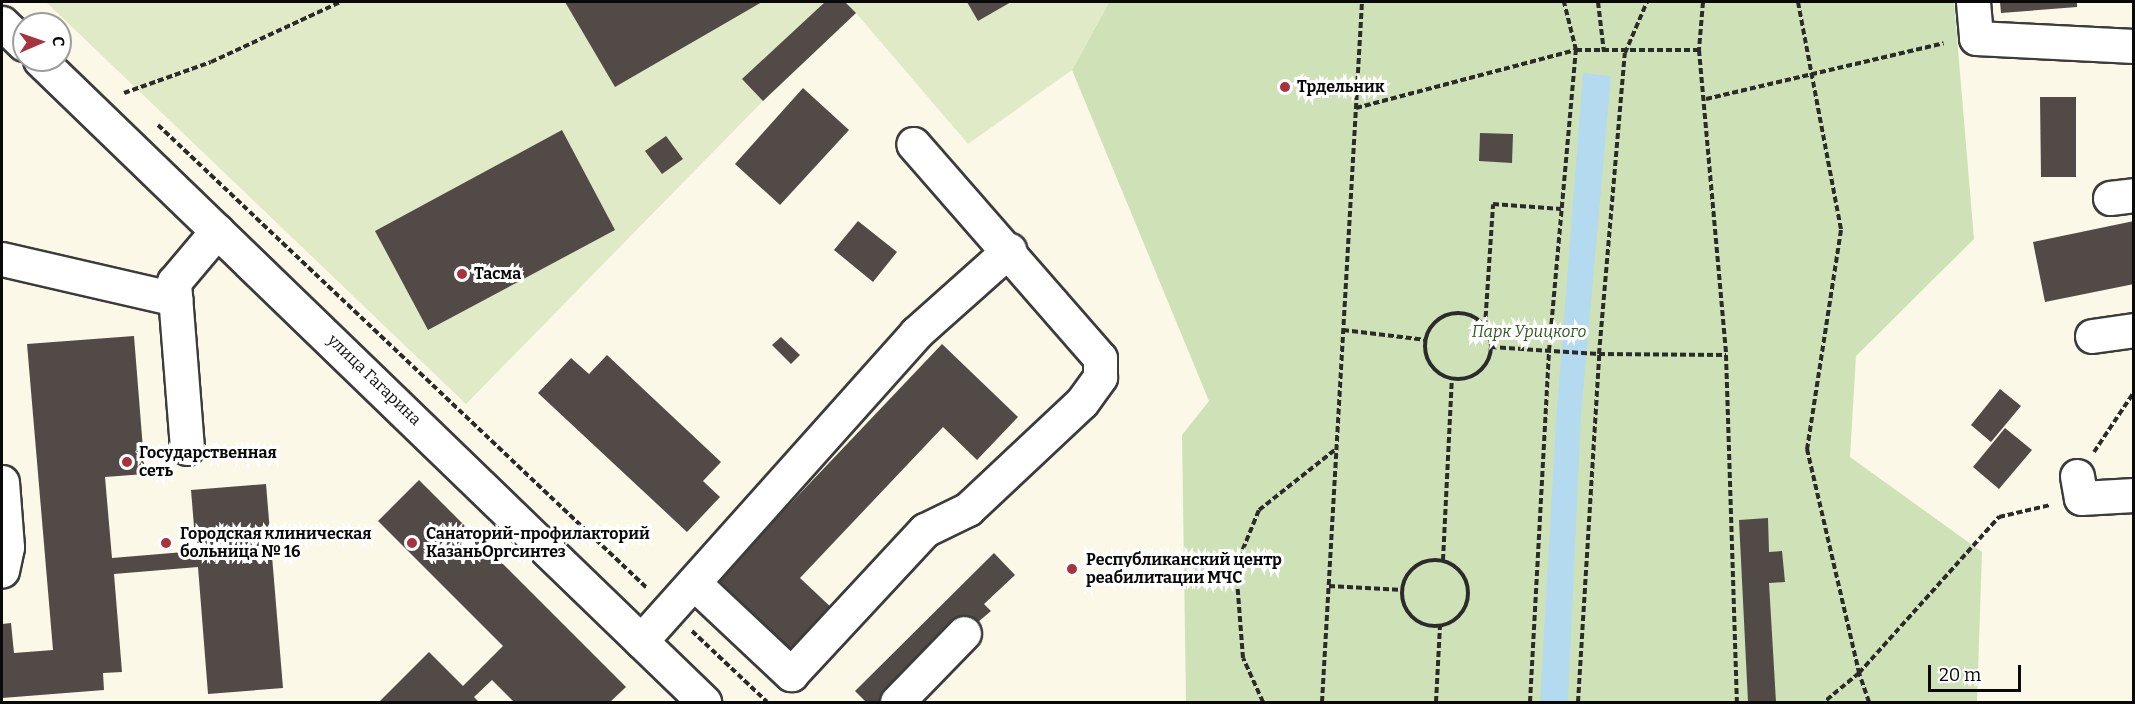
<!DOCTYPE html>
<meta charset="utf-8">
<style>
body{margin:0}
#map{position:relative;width:2135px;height:704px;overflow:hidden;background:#fcf8e8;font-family:Bitter,serif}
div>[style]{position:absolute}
.green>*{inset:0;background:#cfe2b7}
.pitch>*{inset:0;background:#e0eac7}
.water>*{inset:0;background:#b3daee}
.building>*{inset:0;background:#514a47}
.path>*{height:4px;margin-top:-2px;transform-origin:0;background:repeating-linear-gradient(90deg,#2b2b2b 0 6px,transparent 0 9px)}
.path>.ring{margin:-2px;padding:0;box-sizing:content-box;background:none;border:4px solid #2b2b2b;border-radius:50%}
.roads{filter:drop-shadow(2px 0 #3c3c3c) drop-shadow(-2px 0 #3c3c3c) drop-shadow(0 2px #3c3c3c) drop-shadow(0 -2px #3c3c3c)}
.minor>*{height:33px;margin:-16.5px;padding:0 16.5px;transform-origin:16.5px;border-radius:16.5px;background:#fff}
.dots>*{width:16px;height:16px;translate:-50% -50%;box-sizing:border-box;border:3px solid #fff;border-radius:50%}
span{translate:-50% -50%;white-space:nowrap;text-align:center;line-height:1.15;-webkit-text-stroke:6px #fff;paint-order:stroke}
.poi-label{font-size:16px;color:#090909;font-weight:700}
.left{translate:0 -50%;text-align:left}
.park-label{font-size:16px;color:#305822;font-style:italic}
.street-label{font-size:16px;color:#090909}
.frame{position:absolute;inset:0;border:3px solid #090909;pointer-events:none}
.north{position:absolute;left:12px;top:12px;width:60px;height:60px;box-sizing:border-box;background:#fff;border:2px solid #9d9d9d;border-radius:50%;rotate:88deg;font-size:16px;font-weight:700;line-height:24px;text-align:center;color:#090909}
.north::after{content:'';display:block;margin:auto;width:21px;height:27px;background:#a8333e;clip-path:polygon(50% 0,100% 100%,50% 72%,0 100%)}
.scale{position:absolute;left:1928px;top:665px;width:93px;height:27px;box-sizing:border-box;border:3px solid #090909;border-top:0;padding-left:8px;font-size:18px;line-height:21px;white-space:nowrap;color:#090909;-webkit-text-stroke:4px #fff;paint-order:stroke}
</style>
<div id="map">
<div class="green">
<i style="clip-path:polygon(1109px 2px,1954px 2px,1974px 239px,1856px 356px,1850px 457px,1982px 552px,1977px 702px,1186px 702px,1182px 435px,1209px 401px,1072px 70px)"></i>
</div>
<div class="pitch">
<i style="clip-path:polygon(46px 2px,1109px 2px,1072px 70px,968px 144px,856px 13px,763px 101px,466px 404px)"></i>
</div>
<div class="water">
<i style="clip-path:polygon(1583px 73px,1611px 76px,1581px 416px,1568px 702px,1540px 702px,1556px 421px)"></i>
</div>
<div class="building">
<i style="clip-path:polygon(565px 2px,762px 2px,615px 87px)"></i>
<i style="clip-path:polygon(825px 2px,845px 2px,856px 13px,763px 101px,742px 79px)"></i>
<i style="clip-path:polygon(967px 2px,1011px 2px,978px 21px)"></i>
<i style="clip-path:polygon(2000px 2px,2077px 2px,2077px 7px,2001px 13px)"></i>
<i style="clip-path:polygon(803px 88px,849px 130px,780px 205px,735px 164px)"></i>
<i style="clip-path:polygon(2040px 97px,2076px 97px,2076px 177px,2041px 177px)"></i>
<i style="clip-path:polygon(562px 130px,615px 230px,428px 330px,375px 231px)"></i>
<i style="clip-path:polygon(1480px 133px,1513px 134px,1512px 163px,1479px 161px)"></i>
<i style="clip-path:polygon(666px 136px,683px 159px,662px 174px,645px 151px)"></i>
<i style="clip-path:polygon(858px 221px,897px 252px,873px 282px,834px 250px)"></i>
<i style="clip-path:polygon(2134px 221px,2134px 284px,2045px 302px,2033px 242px)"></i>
<i style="clip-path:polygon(134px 336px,145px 474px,105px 477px,112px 558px,196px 551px,191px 490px,266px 484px,283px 688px,208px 694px,198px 567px,114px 574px,122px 672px,103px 673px,104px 690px,2px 698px,2px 624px,11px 623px,14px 653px,53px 650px,27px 344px)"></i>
<i style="clip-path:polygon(781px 337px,800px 355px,791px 364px,772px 345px)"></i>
<i style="clip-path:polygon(942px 344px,1018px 417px,977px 460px,943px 427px,800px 578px,834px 610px,791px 655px,715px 583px)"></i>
<i style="clip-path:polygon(607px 355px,721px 462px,703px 481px,720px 497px,687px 532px,538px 393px,571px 358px,589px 374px)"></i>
<i style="clip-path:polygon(2000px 389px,2021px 406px,1991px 442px,1971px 425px)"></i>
<i style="clip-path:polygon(2005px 428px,2032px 450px,1999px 489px,1973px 467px)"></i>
<i style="clip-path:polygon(419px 480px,626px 687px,610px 702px,514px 702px,492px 680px,474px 697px,479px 702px,379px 702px,429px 652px,463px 686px,503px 646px,378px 521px)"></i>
<i style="clip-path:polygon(1768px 518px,1769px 552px,1782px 551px,1785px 582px,1769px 583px,1776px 702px,1748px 702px,1739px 520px)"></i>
<i style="clip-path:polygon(994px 553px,1015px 575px,984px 604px,991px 611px,884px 702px,866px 702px,855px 691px)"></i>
</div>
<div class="path">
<i style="left:1598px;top:2px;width:50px;rotate:83.2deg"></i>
<i style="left:1703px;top:2px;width:48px;rotate:94.8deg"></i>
<i style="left:1699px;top:50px;width:306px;rotate:84.9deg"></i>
<i style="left:1726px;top:355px;width:347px;rotate:88.2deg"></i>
<i style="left:1798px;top:2px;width:232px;rotate:79.3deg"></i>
<i style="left:1841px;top:230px;width:222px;rotate:98.8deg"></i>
<i style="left:1807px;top:449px;width:230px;rotate:76.9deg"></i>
<i style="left:1859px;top:673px;width:45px;rotate:140.4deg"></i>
<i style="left:124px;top:93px;width:92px;rotate:-19.6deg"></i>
<i style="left:211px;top:62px;width:142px;rotate:-24.9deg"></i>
<i style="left:1706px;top:99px;width:244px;rotate:-13.2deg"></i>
<i style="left:1356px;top:108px;width:228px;rotate:-14.8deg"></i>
<i style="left:1576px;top:50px;width:123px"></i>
<i style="left:158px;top:125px;width:673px;rotate:43.44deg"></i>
<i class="ring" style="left:1425px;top:313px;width:62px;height:62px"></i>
<i style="left:1485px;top:326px;width:122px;rotate:-86.2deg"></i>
<i style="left:1493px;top:204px;width:68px;rotate:4.2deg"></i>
<i style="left:1343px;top:330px;width:84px;rotate:6.9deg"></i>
<i style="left:1491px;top:347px;width:108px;rotate:3.7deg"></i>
<i style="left:1599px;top:354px;width:127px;rotate:0.5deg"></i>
<i style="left:2094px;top:452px;width:72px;rotate:-56.3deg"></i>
<i style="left:1443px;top:560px;width:182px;rotate:-87.2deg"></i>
<i class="ring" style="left:1402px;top:560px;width:62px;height:62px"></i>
<i style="left:1329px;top:586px;width:74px;rotate:3.1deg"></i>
<i style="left:692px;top:631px;width:103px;rotate:43.4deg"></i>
<i style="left:1263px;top:702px;width:48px;rotate:-114.4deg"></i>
<i style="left:1243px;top:658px;width:92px;rotate:-94.4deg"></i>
<i style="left:1236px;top:566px;width:61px;rotate:-67.7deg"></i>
<i style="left:1259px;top:510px;width:98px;rotate:-38.4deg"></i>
<i style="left:1322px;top:702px;width:701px;rotate:-86.73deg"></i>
<i style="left:1436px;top:702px;width:76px;rotate:-87deg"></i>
<i style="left:1530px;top:702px;width:352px;rotate:-86.9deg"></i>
<i style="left:1549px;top:351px;width:302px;rotate:-84.9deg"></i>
<i style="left:1576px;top:50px;width:49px;rotate:-104deg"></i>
<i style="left:1578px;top:702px;width:349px;rotate:-86.5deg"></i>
<i style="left:1599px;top:354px;width:302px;rotate:-85.1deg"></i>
<i style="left:1625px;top:53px;width:56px;rotate:-66.7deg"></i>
<i style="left:1869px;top:702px;width:31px;rotate:-109deg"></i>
<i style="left:1859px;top:673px;width:210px;rotate:-48.1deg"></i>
<i style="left:1999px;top:517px;width:52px;rotate:-13.2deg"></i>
</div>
<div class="roads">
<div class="minor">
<i style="left:1973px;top:2px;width:36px;rotate:85deg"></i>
<i style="left:1976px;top:38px;width:158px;rotate:2.9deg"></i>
<i style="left:2px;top:23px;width:30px;rotate:44deg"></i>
<i style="left:40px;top:60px;width:924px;rotate:44.03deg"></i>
<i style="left:2110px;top:198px;width:24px;rotate:-7deg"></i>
<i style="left:2px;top:259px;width:178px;rotate:13deg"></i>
<i style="left:2092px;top:336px;width:42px;rotate:-8.1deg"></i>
<i style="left:187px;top:448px;width:167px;rotate:-94.5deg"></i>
<i style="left:174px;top:282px;width:67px;rotate:-49.9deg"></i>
<i style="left:2077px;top:476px;width:22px;rotate:80deg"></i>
<i style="left:2081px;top:498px;width:53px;rotate:-3.2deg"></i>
<i style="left:2px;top:482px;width:65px;rotate:85.6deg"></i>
<i style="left:7px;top:547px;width:24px;rotate:102deg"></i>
<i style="left:695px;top:584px;width:132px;rotate:43.2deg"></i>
<i style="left:791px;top:674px;width:197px;rotate:-47.1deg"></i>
<i style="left:925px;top:530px;width:48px;rotate:-26deg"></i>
<i style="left:968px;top:509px;width:156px;rotate:-43.2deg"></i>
<i style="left:1082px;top:402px;width:31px;rotate:-54deg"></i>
<i style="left:1100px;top:377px;width:19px;rotate:-90deg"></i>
<i style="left:1100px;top:358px;width:284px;rotate:-131.1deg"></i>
<i style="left:641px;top:641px;width:413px;rotate:-48.2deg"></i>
<i style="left:916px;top:333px;width:125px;rotate:-41.7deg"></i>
<i style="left:897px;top:702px;width:96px;rotate:-45.8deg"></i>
</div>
</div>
<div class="dots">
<i style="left:1285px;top:87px;background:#a8333e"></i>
<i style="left:462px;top:274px;background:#a8333e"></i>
<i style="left:127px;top:462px;background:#a8333e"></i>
<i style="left:166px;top:543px;background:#a8333e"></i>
<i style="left:412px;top:543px;background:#a8333e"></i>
<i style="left:1072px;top:569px;background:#a8333e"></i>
</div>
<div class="poi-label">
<span class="left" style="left:1297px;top:87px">Трдельник</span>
<span class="left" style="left:474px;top:274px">Тасма</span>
<span class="left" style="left:139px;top:462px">Государственная<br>сеть</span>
<span class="left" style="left:180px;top:543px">Городская клиническая<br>больница № 16</span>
<span class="left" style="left:426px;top:543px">Санаторий-профилакторий<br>КазаньОргсинтез</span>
<span class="left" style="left:1086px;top:569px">Республиканский центр<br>реабилитации МЧС</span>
</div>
<div class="park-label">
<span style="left:1529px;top:332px">Парк Урицкого</span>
</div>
<div class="street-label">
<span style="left:374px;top:380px;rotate:44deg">улица Гагарина</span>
</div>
<div class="frame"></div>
<div class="north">С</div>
<div class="scale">20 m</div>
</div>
